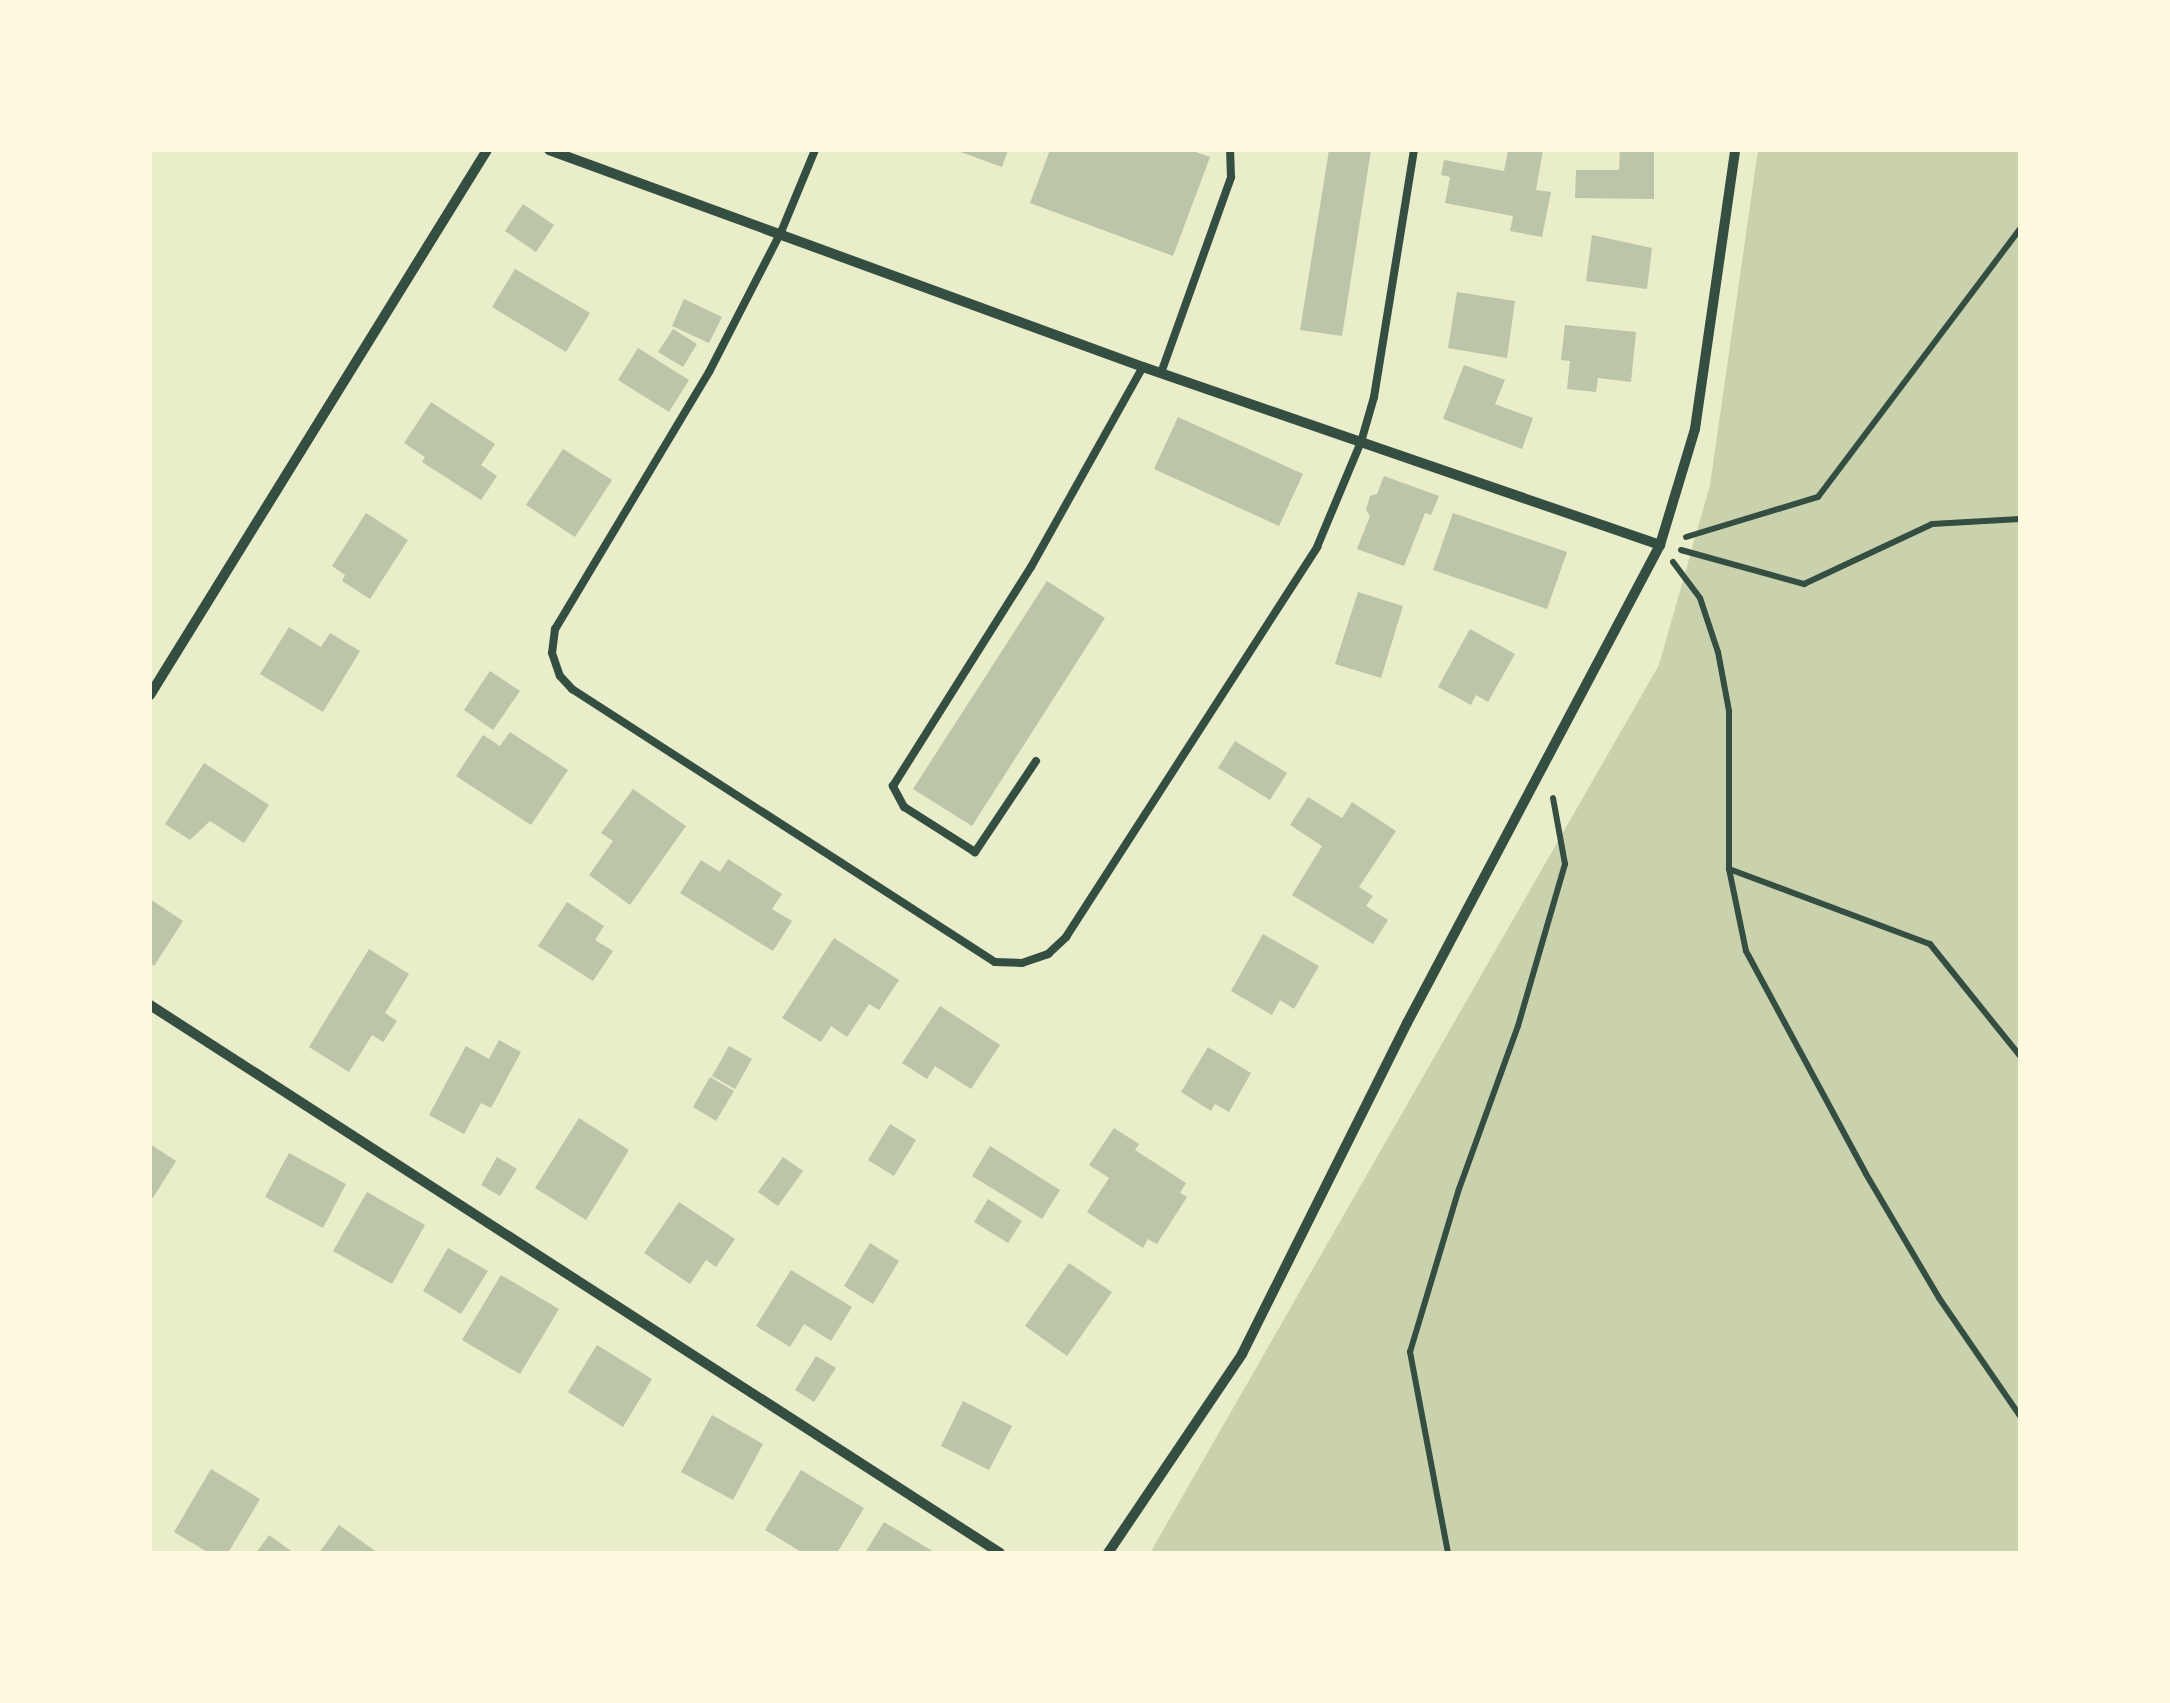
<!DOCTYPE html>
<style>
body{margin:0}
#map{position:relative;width:2170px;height:1703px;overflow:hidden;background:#e9edc9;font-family:"IBM Plex Sans",sans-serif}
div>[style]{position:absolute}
.green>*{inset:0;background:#cad2ad}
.building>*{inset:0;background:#bcc5a7}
.path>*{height:6px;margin:-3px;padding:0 3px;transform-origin:3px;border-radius:3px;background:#344e41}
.service>*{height:8px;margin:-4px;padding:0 4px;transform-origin:4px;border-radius:4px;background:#344e41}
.minor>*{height:10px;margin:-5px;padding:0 5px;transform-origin:5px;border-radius:5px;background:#344e41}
span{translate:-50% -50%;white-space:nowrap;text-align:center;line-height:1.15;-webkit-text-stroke:10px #fefae0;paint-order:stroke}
.frame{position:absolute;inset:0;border:152px solid #fefae0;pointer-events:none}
</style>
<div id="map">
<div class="green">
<i style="clip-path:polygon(1758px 150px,2020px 150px,2020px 1553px,1150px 1553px,1659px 665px,1710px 485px)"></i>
</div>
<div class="building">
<i style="clip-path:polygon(955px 150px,1008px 150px,1002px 167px)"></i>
<i style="clip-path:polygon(1050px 150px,1190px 150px,1210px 157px,1173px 256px,1030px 203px)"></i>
<i style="clip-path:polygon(1329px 150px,1371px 150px,1342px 336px,1300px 330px)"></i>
<i style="clip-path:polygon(1508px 150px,1543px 150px,1536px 190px,1551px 192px,1542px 237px,1510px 231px,1513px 216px,1445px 203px,1450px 177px,1441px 175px,1444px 160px,1504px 171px)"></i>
<i style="clip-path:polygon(1620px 150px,1654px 150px,1654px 199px,1575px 198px,1576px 170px,1619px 170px)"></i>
<i style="clip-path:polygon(523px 204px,554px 225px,536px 252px,505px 231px)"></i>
<i style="clip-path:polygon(1592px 235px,1652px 248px,1647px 289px,1586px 281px)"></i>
<i style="clip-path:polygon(515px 269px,590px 313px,566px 352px,492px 307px)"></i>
<i style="clip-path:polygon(1457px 292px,1515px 301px,1507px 358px,1448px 348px)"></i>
<i style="clip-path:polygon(684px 299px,722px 317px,709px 343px,672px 326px)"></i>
<i style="clip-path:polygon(1565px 325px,1636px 332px,1631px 382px,1598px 378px,1596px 392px,1567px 389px,1570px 361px,1561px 360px)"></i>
<i style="clip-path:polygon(673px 329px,697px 344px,683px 367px,658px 352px)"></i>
<i style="clip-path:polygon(638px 348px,689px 380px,669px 412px,618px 380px)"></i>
<i style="clip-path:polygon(1464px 365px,1505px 380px,1495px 404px,1533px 418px,1522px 449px,1443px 419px)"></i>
<i style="clip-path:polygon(431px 402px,495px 444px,481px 465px,497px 476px,481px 500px,422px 462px,425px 457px,404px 443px)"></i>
<i style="clip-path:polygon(1178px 417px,1303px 474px,1279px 526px,1154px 469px)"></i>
<i style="clip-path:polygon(563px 449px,612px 480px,575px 537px,526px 505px)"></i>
<i style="clip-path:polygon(1384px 476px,1439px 496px,1431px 515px,1425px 513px,1404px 566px,1357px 549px,1370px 516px,1366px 510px,1370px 496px,1377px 494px)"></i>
<i style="clip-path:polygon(366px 513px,408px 540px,370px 599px,342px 581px,345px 575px,332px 566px)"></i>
<i style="clip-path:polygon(1453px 513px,1567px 552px,1547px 609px,1433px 570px)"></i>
<i style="clip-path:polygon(1047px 581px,1105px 618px,972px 826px,913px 789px)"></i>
<i style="clip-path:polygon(1358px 592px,1403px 606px,1381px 678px,1335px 664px)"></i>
<i style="clip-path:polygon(289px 627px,321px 647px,330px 633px,360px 651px,323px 712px,260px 674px)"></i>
<i style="clip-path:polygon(1470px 629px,1515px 654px,1488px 702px,1476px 695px,1471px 705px,1438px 687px)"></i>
<i style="clip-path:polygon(490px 671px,520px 691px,493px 730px,464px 710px)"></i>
<i style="clip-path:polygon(510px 732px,568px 770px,531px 825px,456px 776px,483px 735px,500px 746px)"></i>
<i style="clip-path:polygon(1235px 741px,1287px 773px,1270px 800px,1218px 768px)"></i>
<i style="clip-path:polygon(204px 763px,269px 805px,244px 843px,210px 821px,190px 840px,165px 824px)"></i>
<i style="clip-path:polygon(633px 789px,686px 826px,630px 905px,589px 875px,613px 841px,601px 833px)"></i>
<i style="clip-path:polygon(1308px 797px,1342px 818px,1352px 802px,1396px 831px,1359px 887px,1373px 896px,1366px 906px,1388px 920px,1373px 944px,1292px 895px,1322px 846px,1290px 825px)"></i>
<i style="clip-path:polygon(728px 859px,782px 894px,772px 909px,792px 921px,773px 951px,680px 893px,701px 860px,720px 872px)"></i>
<i style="clip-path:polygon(150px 899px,183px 921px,154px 966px,150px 963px)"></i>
<i style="clip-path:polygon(567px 902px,604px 926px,595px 940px,613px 951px,593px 981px,538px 946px)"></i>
<i style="clip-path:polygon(1263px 934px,1319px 966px,1294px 1009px,1280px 1000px,1272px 1015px,1231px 991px)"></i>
<i style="clip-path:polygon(834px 938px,899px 980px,879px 1010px,869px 1004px,847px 1037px,831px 1026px,821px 1042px,782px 1018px)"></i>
<i style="clip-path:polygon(369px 949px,409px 974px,385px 1013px,397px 1021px,383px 1042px,372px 1035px,349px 1072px,309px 1047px)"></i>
<i style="clip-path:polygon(940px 1006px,1000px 1045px,971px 1089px,935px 1066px,927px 1079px,902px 1063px)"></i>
<i style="clip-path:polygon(499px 1040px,521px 1052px,491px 1108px,481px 1103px,464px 1134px,429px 1115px,466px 1046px,489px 1059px)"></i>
<i style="clip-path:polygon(729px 1046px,752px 1059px,735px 1089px,712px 1076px)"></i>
<i style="clip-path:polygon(1208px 1047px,1251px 1073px,1229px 1112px,1215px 1104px,1211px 1111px,1181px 1092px)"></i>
<i style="clip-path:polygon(710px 1077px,734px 1091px,716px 1121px,693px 1107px)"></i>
<i style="clip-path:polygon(579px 1118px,629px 1150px,586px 1220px,535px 1188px)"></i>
<i style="clip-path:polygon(890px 1124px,916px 1140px,894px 1176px,868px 1160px)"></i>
<i style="clip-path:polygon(1114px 1128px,1139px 1144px,1135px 1150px,1186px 1183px,1180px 1193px,1187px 1197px,1157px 1244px,1148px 1239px,1143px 1248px,1087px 1212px,1109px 1178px,1089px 1165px)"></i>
<i style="clip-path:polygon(150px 1144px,176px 1161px,153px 1198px,150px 1196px)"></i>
<i style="clip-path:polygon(990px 1146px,1060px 1190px,1042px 1219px,972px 1176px)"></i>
<i style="clip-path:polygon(289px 1153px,346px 1184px,323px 1228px,265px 1197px)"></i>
<i style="clip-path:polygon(497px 1157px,517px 1169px,500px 1196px,481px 1185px)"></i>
<i style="clip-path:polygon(783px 1157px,803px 1171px,778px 1206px,758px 1192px)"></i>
<i style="clip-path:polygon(367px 1192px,425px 1225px,392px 1284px,333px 1251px)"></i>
<i style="clip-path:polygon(988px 1199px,1022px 1221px,1008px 1243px,974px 1222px)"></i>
<i style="clip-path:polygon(679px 1202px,735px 1239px,716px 1267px,706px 1260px,690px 1284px,644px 1253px)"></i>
<i style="clip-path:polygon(870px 1243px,899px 1261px,873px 1304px,844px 1286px)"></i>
<i style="clip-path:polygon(448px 1248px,488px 1271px,461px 1314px,423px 1291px)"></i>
<i style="clip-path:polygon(1069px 1263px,1112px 1292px,1067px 1356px,1025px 1326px)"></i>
<i style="clip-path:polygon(791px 1270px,852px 1307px,831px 1341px,804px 1324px,790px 1347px,756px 1326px)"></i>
<i style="clip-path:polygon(501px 1275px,559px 1309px,520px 1374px,462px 1340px)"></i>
<i style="clip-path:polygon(597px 1345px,652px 1379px,623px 1427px,568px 1392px)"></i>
<i style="clip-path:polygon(816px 1356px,836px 1368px,814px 1402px,795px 1390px)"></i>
<i style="clip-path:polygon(963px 1401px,1012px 1426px,989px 1470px,941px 1446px)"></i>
<i style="clip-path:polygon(712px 1415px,763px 1444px,733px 1500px,681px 1472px)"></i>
<i style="clip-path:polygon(211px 1469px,260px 1499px,228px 1553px,209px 1553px,174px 1532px)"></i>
<i style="clip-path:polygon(801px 1470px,864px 1508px,837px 1553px,803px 1553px,765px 1530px)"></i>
<i style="clip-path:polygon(884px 1522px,936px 1553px,865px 1553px)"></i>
<i style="clip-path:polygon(339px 1525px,378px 1553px,319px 1553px)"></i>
<i style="clip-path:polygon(269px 1535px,294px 1553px,256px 1553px)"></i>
</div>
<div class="path">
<i style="left:1686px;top:537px;width:138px;rotate:-16.9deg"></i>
<i style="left:1818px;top:497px;width:336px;rotate:-53deg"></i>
<i style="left:1681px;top:550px;width:128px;rotate:15.5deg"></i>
<i style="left:1804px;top:584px;width:141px;rotate:-25.1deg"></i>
<i style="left:1932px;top:524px;width:88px;rotate:-3.3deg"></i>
<i style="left:1673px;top:562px;width:45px;rotate:53.1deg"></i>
<i style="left:1700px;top:598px;width:57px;rotate:71.6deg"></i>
<i style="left:1718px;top:652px;width:60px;rotate:79.4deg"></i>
<i style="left:1729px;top:711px;width:158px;rotate:90deg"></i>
<i style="left:1729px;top:869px;width:84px;rotate:78.3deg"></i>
<i style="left:1746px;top:951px;width:253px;rotate:61.7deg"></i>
<i style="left:1866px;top:1174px;width:144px;rotate:59.5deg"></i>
<i style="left:1939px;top:1298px;width:143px;rotate:55.5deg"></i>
<i style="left:1729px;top:869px;width:215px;rotate:20.5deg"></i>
<i style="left:1930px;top:944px;width:144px;rotate:51.2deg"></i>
<i style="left:1448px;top:1553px;width:205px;rotate:-100.7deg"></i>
<i style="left:1410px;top:1352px;width:170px;rotate:-73.3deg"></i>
<i style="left:1459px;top:1189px;width:173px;rotate:-70.1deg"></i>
<i style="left:1518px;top:1026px;width:169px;rotate:-73.8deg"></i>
<i style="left:1565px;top:864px;width:67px;rotate:-100.3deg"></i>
</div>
<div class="service">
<i style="left:815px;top:150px;width:89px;rotate:112.5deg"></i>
<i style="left:781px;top:232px;width:157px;rotate:117.2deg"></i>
<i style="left:709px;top:372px;width:300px;rotate:120.9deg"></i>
<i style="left:555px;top:629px;width:24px;rotate:97deg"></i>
<i style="left:552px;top:653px;width:24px;rotate:71deg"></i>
<i style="left:560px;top:676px;width:18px;rotate:47deg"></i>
<i style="left:572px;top:689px;width:503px;rotate:32.84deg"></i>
<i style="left:995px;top:962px;width:27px;rotate:2deg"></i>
<i style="left:1022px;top:963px;width:28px;rotate:-19deg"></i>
<i style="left:1048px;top:954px;width:25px;rotate:-43deg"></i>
<i style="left:1066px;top:937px;width:464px;rotate:-57.2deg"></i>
<i style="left:1317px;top:547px;width:114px;rotate:-67.3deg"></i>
<i style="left:1361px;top:442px;width:47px;rotate:-73.9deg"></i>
<i style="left:1374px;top:397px;width:250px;rotate:-80.8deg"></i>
<i style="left:1161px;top:373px;width:208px;rotate:-70.3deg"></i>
<i style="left:1231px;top:177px;width:27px;rotate:-92deg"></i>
<i style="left:1036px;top:761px;width:110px;rotate:123.8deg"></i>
<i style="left:975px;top:852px;width:84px;rotate:-147.6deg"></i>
<i style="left:904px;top:807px;width:24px;rotate:-118deg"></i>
<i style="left:893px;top:786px;width:259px;rotate:-57.8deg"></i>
<i style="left:1031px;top:567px;width:229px;rotate:-60.8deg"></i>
</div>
<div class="minor">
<i style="left:549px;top:150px;width:632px;rotate:20.07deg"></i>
<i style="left:1143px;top:367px;width:547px;rotate:19deg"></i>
<i style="left:150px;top:695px;width:641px;rotate:-58.27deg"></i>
<i style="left:150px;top:1005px;width:1011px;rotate:32.81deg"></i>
<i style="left:1108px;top:1553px;width:240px;rotate:-56deg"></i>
<i style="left:1242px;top:1354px;width:370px;rotate:-63.5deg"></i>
<i style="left:1407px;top:1023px;width:541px;rotate:-62.11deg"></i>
<i style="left:1660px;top:545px;width:121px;rotate:-73.2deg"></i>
<i style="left:1695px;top:429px;width:282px;rotate:-81.8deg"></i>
</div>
<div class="frame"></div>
</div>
